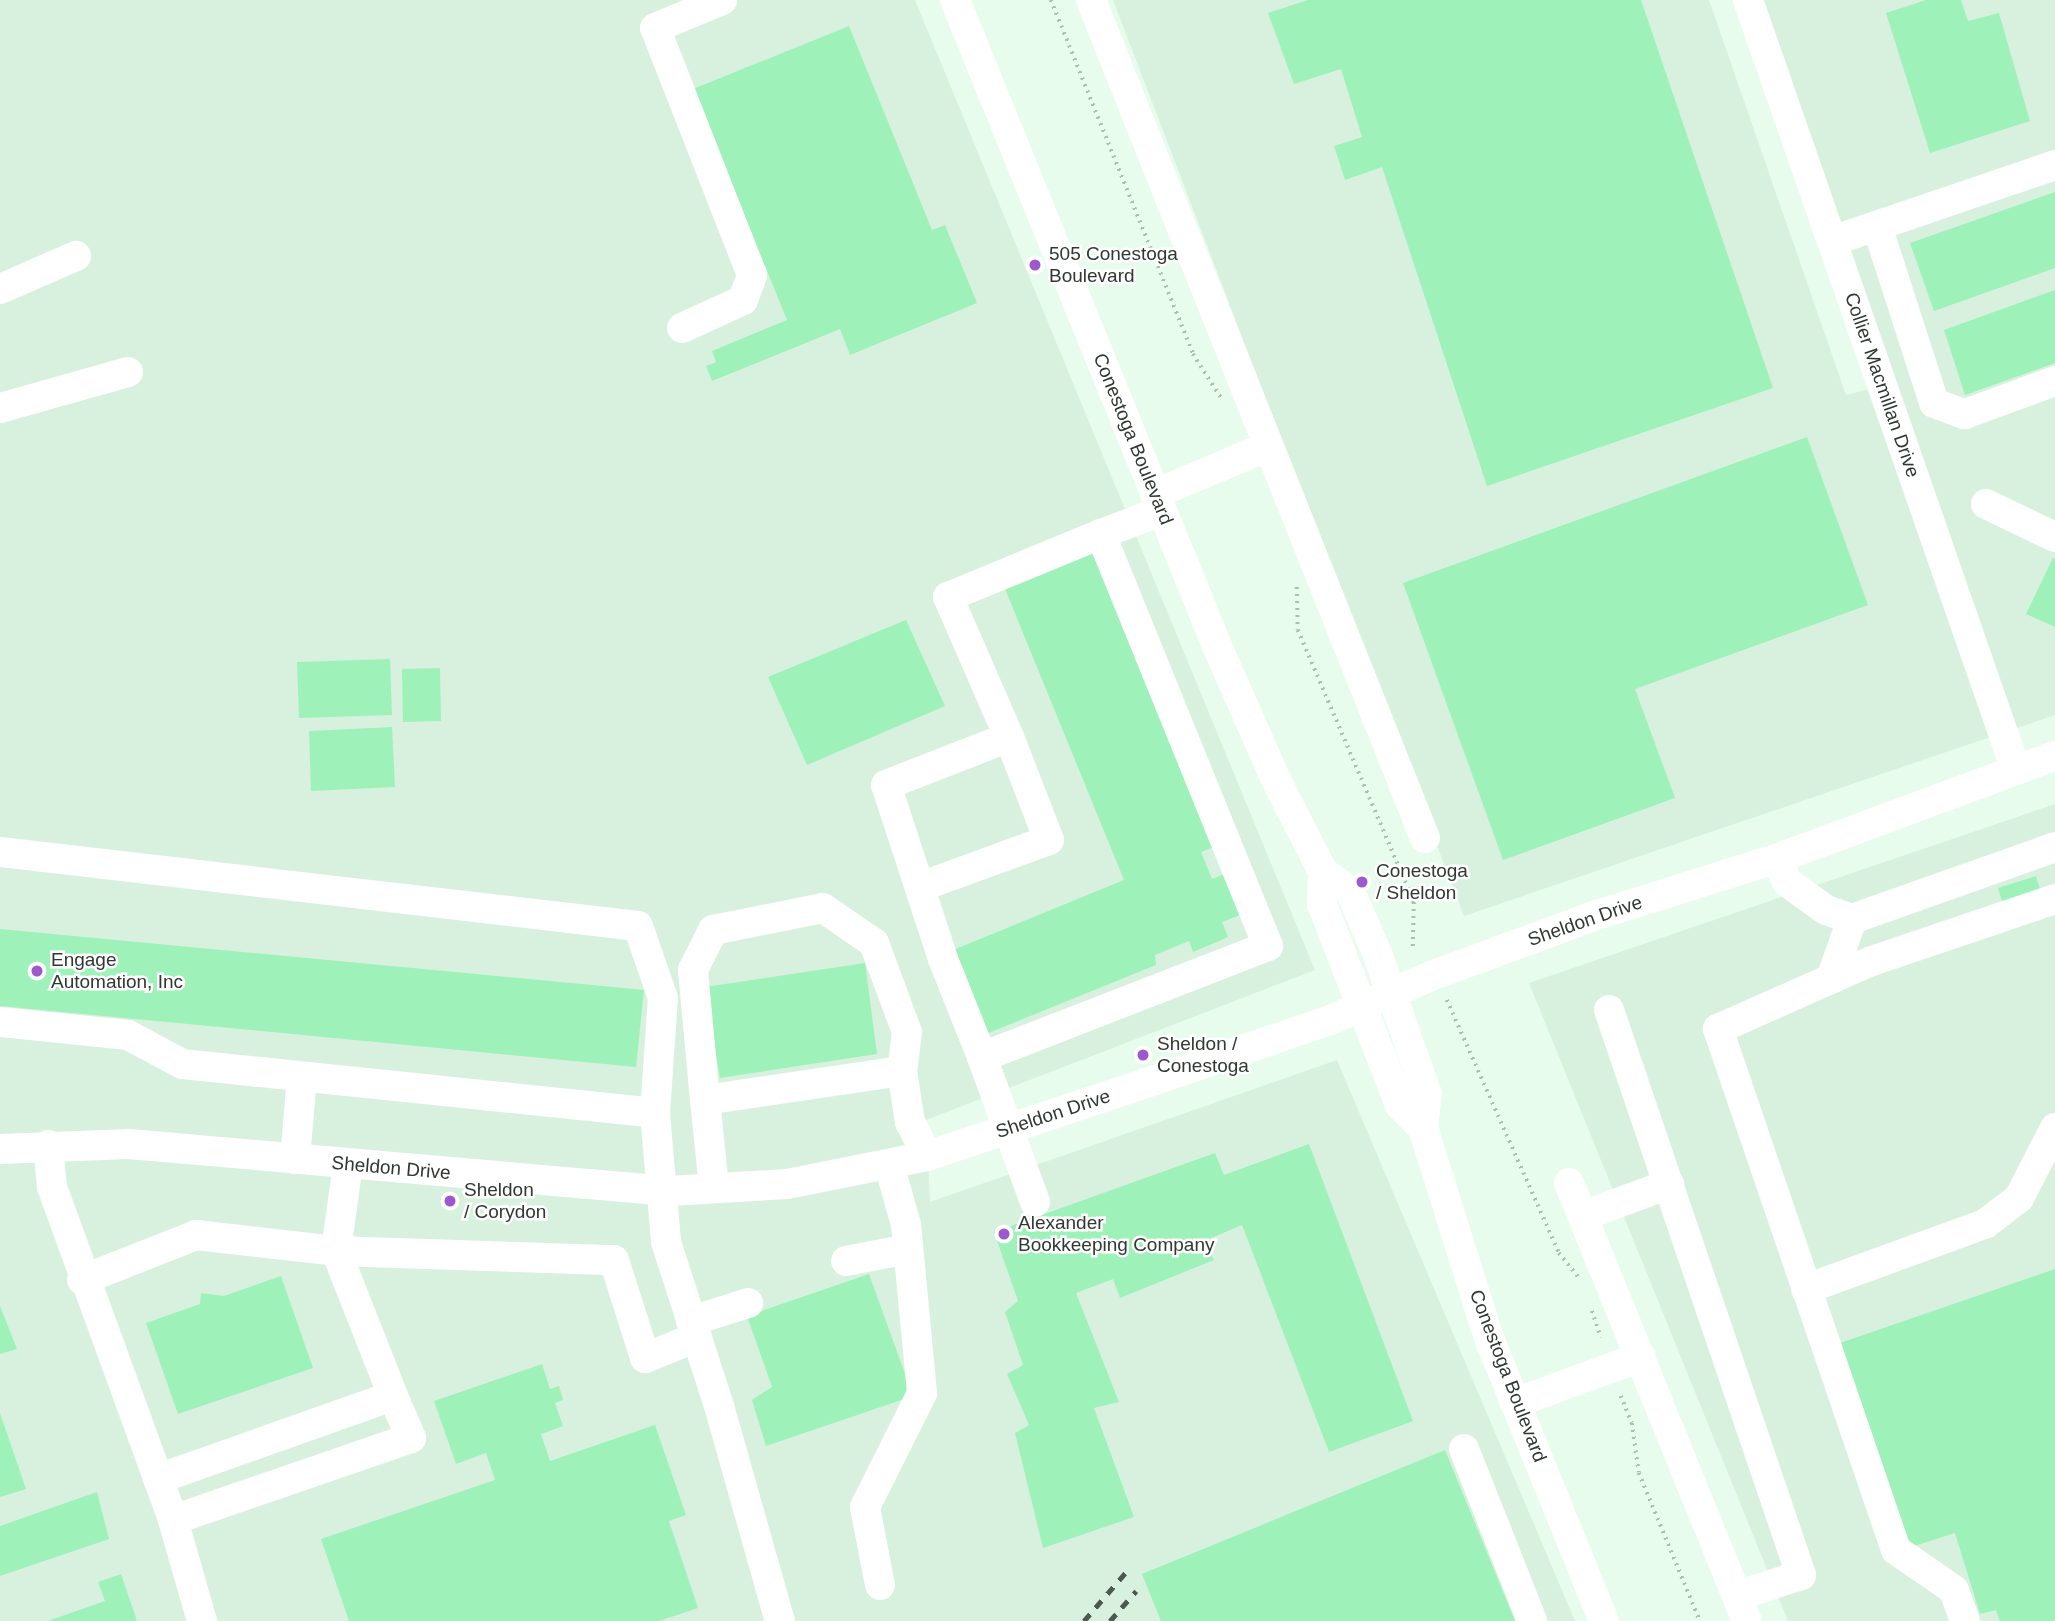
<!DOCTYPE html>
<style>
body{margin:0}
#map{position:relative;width:2055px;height:1621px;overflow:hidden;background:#e7fced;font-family:Arial,sans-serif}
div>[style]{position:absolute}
.built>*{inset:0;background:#d7f1de}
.building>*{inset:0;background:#9ef1b9}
.path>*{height:3.5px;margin-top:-1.75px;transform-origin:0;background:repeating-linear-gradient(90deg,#acbdb1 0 2px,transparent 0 7px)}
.minor>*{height:30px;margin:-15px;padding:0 15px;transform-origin:15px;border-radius:15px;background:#fff}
.rail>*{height:5px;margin-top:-2.5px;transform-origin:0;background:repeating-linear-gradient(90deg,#4e5850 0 9px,transparent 0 18px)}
.dots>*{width:19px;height:19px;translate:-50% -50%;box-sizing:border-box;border:4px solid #fff;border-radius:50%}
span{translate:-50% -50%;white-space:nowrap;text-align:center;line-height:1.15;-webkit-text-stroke:5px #fff;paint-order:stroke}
.poi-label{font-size:19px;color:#303832}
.left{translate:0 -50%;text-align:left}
.street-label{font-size:19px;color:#303832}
</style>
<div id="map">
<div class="built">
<i style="clip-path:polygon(0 0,915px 0,1315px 970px,926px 1120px,930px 1202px,1337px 1060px,1575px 1621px,0 1621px)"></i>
<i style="clip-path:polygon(1113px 0,1709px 0,1846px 395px,1893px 383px,1752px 0,2055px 0,2055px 715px,1464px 916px)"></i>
<i style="clip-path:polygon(2055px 804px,2055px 1621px,1788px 1621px,1529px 983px)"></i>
</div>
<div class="building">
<i style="clip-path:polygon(1308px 0,1641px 0,1773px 388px,1487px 486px,1382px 167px,1345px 180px,1334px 146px,1362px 137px,1341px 69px,1294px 84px,1268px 13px)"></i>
<i style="clip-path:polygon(1926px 0,1961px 0,1968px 21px,1999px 13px,2030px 121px,1930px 153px,1886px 13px)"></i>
<i style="clip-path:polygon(849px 26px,932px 230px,945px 225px,977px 303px,850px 355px,840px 329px,712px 381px,706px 366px,716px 362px,712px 351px,787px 320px,693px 89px)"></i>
<i style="clip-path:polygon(2055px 192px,2055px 268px,1934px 311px,1910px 243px)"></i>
<i style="clip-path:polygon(2055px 290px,2055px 363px,1965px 395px,1944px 330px)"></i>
<i style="clip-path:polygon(1807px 437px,1868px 605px,1635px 689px,1675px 798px,1503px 860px,1403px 583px)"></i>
<i style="clip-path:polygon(1090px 543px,1214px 847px,1201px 852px,1212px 879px,1227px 873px,1243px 914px,1222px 922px,1228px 937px,1193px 952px,1189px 941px,1155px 955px,1156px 965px,986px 1034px,953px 950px,1124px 880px,1001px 579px)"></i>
<i style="clip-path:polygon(2053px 558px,2055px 559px,2055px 627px,2026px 614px)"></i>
<i style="clip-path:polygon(906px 620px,945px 706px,807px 765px,768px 677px)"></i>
<i style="clip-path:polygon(390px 659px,392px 715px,299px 718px,297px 662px)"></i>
<i style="clip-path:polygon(440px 668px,441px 721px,403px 722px,402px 669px)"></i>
<i style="clip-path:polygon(392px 727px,395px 787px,311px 791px,309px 731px)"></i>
<i style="clip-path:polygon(2036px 876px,2042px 896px,2004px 908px,1998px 888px)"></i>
<i style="clip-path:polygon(0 929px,644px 990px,636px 1067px,0 1006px)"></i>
<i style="clip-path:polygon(865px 963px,877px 1054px,720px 1078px,705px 987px)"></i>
<i style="clip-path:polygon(1309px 1144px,1413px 1421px,1329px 1452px,1242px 1225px,1204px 1241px,1214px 1260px,1120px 1298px,1113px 1279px,1076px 1293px,1119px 1402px,1094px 1408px,1134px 1517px,1043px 1548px,1015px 1433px,1029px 1425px,1007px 1374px,1023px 1365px,1005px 1312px,1018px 1301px,994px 1232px,1215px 1153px,1224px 1175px)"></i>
<i style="clip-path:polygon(2055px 1269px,2055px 1621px,2000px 1621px,1996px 1610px,1980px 1614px,1955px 1533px,1911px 1547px,1840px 1343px)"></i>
<i style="clip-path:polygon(869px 1274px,913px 1396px,766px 1446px,752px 1400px,772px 1387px,747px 1316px)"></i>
<i style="clip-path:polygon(281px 1276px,313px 1368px,178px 1414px,146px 1323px,200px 1304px,201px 1293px,224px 1296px)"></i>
<i style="clip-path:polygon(0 1306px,17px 1349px,0 1354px)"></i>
<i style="clip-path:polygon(542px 1364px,550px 1389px,559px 1386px,563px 1400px,555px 1403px,563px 1426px,541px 1434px,550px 1461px,655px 1425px,686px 1515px,669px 1521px,698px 1608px,659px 1621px,349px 1621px,321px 1539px,495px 1480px,486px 1453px,456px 1464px,434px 1401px)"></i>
<i style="clip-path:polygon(0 1413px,26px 1489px,0 1497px)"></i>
<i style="clip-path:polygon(1445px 1450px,1515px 1621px,1161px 1621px,1142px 1574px)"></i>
<i style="clip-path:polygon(97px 1492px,109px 1539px,0 1576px,0 1526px)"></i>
<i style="clip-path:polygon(121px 1574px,137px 1621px,48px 1621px,105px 1601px,98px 1582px)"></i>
</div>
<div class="path">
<i style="left:1051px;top:0;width:381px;rotate:68.1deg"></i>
<i style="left:1193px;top:354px;width:54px;rotate:57.2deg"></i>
<i style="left:1297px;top:587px;width:43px;rotate:88.7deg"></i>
<i style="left:1298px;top:630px;width:296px;rotate:66.9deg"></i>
<i style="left:1414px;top:902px;width:46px;rotate:91.2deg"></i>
<i style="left:1447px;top:1000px;width:277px;rotate:66.1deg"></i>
<i style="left:1559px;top:1253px;width:32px;rotate:51deg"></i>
<i style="left:1592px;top:1311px;width:28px;rotate:71deg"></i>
<i style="left:1621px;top:1396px;width:29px;rotate:68deg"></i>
<i style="left:1632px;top:1423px;width:50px;rotate:82deg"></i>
<i style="left:1639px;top:1473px;width:160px;rotate:67.6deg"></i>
</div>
<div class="minor">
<i style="left:955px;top:0;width:697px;rotate:67.92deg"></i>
<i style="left:1217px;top:646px;width:146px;rotate:66.2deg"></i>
<i style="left:1276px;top:780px;width:103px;rotate:62.9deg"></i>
<i style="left:1323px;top:872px;width:33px;rotate:35deg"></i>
<i style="left:1350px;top:891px;width:68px;rotate:66.5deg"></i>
<i style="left:1377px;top:953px;width:150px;rotate:70.5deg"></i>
<i style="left:1427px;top:1094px;width:34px;rotate:97deg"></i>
<i style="left:1423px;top:1128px;width:220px;rotate:72.6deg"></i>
<i style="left:1489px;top:1338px;width:305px;rotate:67.9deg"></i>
<i style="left:1091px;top:0;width:902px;rotate:68.27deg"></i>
<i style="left:1748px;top:0;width:815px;rotate:70.81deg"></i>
<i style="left:1877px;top:226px;width:186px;rotate:72.1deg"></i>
<i style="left:1934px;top:403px;width:33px;rotate:20deg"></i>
<i style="left:1965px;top:414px;width:96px;rotate:-20.1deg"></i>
<i style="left:1832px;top:241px;width:236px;rotate:-18.8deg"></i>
<i style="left:0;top:289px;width:83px;rotate:-23.5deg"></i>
<i style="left:682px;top:328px;width:67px;rotate:-24.7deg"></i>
<i style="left:743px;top:300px;width:27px;rotate:-70deg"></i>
<i style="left:752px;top:275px;width:265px;rotate:-111.4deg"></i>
<i style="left:655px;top:28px;width:73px;rotate:-22.7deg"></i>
<i style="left:0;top:408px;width:133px;rotate:-15.7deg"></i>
<i style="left:1155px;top:494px;width:121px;rotate:-22.8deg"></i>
<i style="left:1986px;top:504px;width:76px;rotate:25.6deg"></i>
<i style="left:0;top:852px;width:642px;rotate:6.62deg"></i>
<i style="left:638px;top:926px;width:76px;rotate:70.9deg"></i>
<i style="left:663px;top:998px;width:115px;rotate:94deg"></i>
<i style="left:1776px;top:859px;width:25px;rotate:64deg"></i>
<i style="left:1787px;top:882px;width:48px;rotate:35.7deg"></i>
<i style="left:1826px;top:910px;width:28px;rotate:19deg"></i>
<i style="left:1852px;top:919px;width:215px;rotate:-19.5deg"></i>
<i style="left:1323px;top:872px;width:32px;rotate:92deg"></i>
<i style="left:1322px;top:904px;width:216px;rotate:68.8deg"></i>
<i style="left:1400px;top:1105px;width:33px;rotate:45deg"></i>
<i style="left:920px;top:887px;width:137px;rotate:-20deg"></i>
<i style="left:1049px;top:840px;width:110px;rotate:-111.2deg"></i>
<i style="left:1831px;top:979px;width:64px;rotate:-70.7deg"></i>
<i style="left:1609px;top:1010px;width:597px;rotate:71.23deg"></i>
<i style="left:1801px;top:1575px;width:67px;rotate:161.8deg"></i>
<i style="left:0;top:1022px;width:129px;rotate:5.8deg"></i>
<i style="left:128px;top:1035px;width:61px;rotate:28.2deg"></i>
<i style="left:182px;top:1064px;width:476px;rotate:5.9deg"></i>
<i style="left:655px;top:1113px;width:129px;rotate:85.1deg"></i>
<i style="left:666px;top:1242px;width:172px;rotate:72.1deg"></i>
<i style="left:719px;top:1406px;width:223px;rotate:74.2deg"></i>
<i style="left:982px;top:1057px;width:105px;rotate:-111.7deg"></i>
<i style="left:943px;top:959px;width:183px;rotate:-108.1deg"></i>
<i style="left:886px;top:785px;width:132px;rotate:-21.3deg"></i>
<i style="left:1009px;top:737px;width:153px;rotate:-113.5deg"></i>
<i style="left:948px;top:597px;width:165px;rotate:-22.4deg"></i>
<i style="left:705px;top:1100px;width:131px;rotate:-95.3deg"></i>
<i style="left:693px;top:970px;width:45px;rotate:-63.4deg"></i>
<i style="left:713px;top:930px;width:112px;rotate:-11.3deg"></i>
<i style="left:823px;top:908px;width:62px;rotate:34.5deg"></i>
<i style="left:874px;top:943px;width:95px;rotate:69.7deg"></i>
<i style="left:907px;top:1032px;width:39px;rotate:97deg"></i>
<i style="left:48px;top:1145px;width:42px;rotate:84.6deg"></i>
<i style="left:52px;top:1187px;width:354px;rotate:70deg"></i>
<i style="left:173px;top:1520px;width:105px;rotate:74deg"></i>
<i style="left:0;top:1149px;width:129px;rotate:-2.2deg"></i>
<i style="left:129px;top:1144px;width:542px;rotate:4.97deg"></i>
<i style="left:669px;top:1191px;width:118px;rotate:-3.4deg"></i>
<i style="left:787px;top:1184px;width:143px;rotate:-11.3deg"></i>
<i style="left:927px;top:1156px;width:240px;rotate:-18.4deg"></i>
<i style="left:1155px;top:1080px;width:188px;rotate:-18.9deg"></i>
<i style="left:1333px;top:1019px;width:107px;rotate:-23.7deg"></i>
<i style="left:1431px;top:976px;width:177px;rotate:-20.2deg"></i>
<i style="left:1597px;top:915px;width:188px;rotate:-17.4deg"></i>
<i style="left:1776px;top:859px;width:297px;rotate:-20.3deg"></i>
<i style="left:295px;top:1159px;width:82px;rotate:-85.1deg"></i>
<i style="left:348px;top:1164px;width:88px;rotate:97.9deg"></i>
<i style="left:336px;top:1251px;width:156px;rotate:68.5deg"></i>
<i style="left:1569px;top:1183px;width:473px;rotate:67.9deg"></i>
<i style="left:714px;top:1188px;width:88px;rotate:-95.8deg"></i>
<i style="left:705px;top:1100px;width:199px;rotate:-8.4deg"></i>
<i style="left:902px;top:1071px;width:52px;rotate:81.1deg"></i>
<i style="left:910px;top:1122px;width:38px;rotate:63deg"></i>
<i style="left:1035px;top:1202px;width:154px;rotate:-110.1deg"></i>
<i style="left:982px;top:1057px;width:307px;rotate:-21.2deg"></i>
<i style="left:1268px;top:946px;width:445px;rotate:-112.1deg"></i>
<i style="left:1101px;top:534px;width:65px;rotate:-20.7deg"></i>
<i style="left:1583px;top:1216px;width:92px;rotate:-20.4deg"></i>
<i style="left:846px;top:1261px;width:63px;rotate:-11deg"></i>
<i style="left:82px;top:1280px;width:123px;rotate:-21.5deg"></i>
<i style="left:196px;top:1235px;width:141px;rotate:6.5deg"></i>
<i style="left:336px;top:1251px;width:278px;rotate:1.9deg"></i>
<i style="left:614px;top:1260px;width:103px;rotate:72.4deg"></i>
<i style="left:645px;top:1358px;width:56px;rotate:-22deg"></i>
<i style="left:1806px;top:1289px;width:190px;rotate:-20deg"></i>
<i style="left:1985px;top:1224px;width:43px;rotate:-37.4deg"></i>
<i style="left:2019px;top:1198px;width:79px;rotate:-62.8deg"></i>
<i style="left:691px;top:1321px;width:60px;rotate:-17.5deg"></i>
<i style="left:1515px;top:1403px;width:134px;rotate:-20.1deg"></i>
<i style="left:1464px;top:1449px;width:185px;rotate:68.4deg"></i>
<i style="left:158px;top:1479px;width:249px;rotate:-19.5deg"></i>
<i style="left:393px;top:1396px;width:46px;rotate:66.8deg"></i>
<i style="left:411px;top:1438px;width:252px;rotate:161deg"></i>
<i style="left:880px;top:1585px;width:79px;rotate:-100.9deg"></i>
<i style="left:865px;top:1507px;width:127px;rotate:-63.4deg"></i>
<i style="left:922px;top:1393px;width:169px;rotate:-95.4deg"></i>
<i style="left:906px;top:1225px;width:63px;rotate:-105.6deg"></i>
<i style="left:1965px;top:1621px;width:33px;rotate:-110deg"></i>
<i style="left:1954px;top:1590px;width:70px;rotate:-145.4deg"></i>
<i style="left:1896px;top:1550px;width:551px;rotate:-108.86deg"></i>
<i style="left:1718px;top:1029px;width:165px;rotate:-23.9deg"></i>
<i style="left:1869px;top:962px;width:196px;rotate:-18.7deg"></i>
</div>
<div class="rail">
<i style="left:1084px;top:1621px;width:66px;rotate:-49.3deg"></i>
<i style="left:1110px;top:1621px;width:40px;rotate:-49deg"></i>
</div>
<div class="dots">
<i style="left:1035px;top:265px;background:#9d58cd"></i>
<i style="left:1362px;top:882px;background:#9d58cd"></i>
<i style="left:37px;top:971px;background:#9d58cd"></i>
<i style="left:1143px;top:1055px;background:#9d58cd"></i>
<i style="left:450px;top:1201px;background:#9d58cd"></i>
<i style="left:1004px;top:1234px;background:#9d58cd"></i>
</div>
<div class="poi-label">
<span class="left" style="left:1049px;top:265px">505 Conestoga<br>Boulevard</span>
<span class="left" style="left:1376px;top:882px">Conestoga<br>/ Sheldon</span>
<span class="left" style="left:51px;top:971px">Engage<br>Automation, Inc</span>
<span class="left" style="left:1157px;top:1055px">Sheldon /<br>Conestoga</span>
<span class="left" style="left:464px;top:1201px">Sheldon<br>/ Corydon</span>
<span class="left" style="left:1018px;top:1234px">Alexander<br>Bookkeeping Company</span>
</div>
<div class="street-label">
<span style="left:1882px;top:385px;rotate:71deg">Collier Macmillan Drive</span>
<span style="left:1133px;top:439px;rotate:68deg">Conestoga Boulevard</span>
<span style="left:1585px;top:921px;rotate:-19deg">Sheldon Drive</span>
<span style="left:1053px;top:1114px;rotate:-18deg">Sheldon Drive</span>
<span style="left:391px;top:1168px;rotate:5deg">Sheldon Drive</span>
<span style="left:1508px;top:1376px;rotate:69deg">Conestoga Boulevard</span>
</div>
</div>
